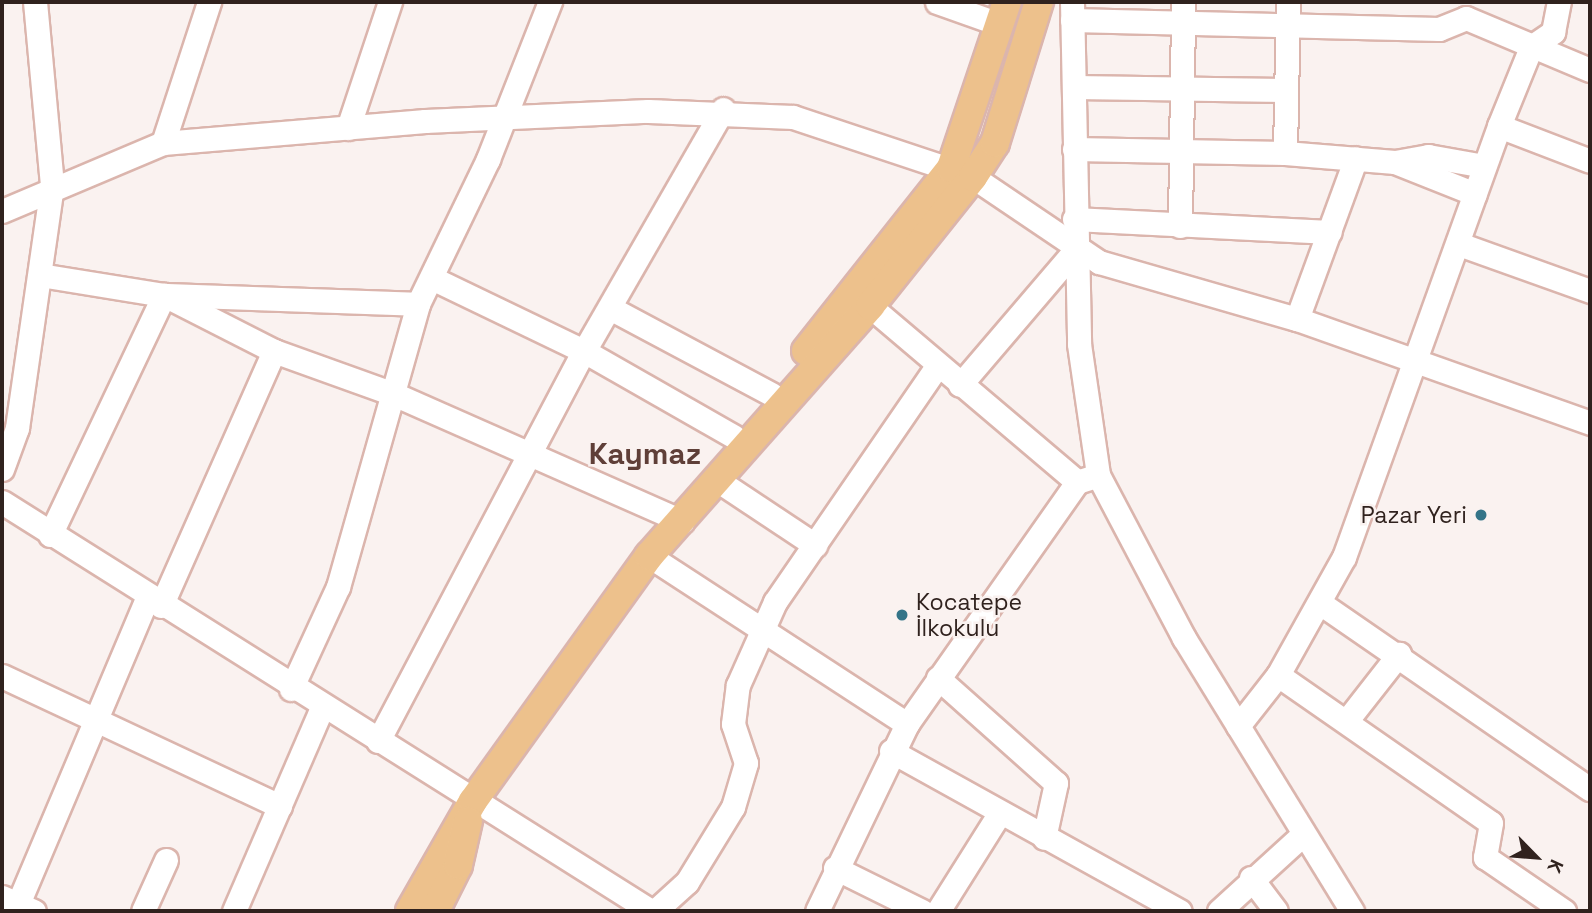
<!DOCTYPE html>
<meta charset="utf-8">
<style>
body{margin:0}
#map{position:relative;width:1592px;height:913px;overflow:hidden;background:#faf2f0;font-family:"Space Grotesk",sans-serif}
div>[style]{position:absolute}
.roads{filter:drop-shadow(2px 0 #dbb5ad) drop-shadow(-2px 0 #dbb5ad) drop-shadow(0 2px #dbb5ad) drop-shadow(0 -2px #dbb5ad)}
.minor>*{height:23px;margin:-11.5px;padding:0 11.5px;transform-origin:11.5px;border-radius:11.5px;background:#fff}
.major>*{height:28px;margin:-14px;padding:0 14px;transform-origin:14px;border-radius:14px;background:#edc18c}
.dots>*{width:19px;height:19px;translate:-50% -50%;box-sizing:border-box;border:4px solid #faf2f0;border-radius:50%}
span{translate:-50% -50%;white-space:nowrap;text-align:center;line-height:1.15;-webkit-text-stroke:5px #faf2f0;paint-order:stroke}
.poi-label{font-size:23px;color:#30221e}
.right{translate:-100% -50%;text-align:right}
.left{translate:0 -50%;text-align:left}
.district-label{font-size:30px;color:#5f3f38;font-weight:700}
.frame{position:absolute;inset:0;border:4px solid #30221e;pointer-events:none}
.north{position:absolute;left:1501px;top:822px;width:70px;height:70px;-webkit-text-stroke:5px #faf2f0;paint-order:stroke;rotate:115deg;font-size:19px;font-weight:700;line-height:28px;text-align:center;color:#30221e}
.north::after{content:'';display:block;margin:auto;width:24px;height:32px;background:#30221e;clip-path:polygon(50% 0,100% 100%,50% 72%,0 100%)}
</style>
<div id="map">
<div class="roads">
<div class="minor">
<i style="left:937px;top:2px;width:66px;rotate:19.5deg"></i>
<i style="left:1072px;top:2px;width:342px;rotate:88.8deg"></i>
<i style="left:1079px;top:344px;width:132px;rotate:81.7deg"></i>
<i style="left:1098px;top:475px;width:184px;rotate:62.2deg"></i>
<i style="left:1184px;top:638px;width:321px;rotate:58.4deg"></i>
<i style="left:1072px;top:20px;width:367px;rotate:1.4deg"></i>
<i style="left:1439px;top:29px;width:29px;rotate:-22deg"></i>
<i style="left:1466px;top:18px;width:134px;rotate:22.8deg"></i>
<i style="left:1074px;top:87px;width:210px;rotate:0.8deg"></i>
<i style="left:1499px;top:126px;width:97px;rotate:21deg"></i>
<i style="left:348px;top:128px;width:133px;rotate:-71.6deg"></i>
<i style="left:163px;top:143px;width:148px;rotate:-71.9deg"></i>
<i style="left:1074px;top:149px;width:211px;rotate:1.1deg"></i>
<i style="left:1285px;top:153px;width:110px;rotate:4.7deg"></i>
<i style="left:1395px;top:162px;width:34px;rotate:-10deg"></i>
<i style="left:1428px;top:156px;width:57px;rotate:10.1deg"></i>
<i style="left:1285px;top:153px;width:151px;rotate:-88.9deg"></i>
<i style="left:1395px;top:162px;width:86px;rotate:21.8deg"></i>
<i style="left:2px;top:211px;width:175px;rotate:-22.9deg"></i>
<i style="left:163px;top:143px;width:263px;rotate:-4.8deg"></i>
<i style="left:425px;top:121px;width:223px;rotate:-2.6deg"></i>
<i style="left:648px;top:111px;width:145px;rotate:2.4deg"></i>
<i style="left:793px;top:117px;width:190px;rotate:18.4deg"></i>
<i style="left:973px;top:177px;width:152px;rotate:34deg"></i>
<i style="left:1099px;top:262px;width:206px;rotate:16.1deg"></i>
<i style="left:1297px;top:319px;width:311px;rotate:19.5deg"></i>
<i style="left:1074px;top:219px;width:256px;rotate:2.9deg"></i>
<i style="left:1180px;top:226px;width:224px;rotate:-89.2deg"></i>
<i style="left:1459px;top:244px;width:139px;rotate:19.7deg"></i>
<i style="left:40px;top:275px;width:126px;rotate:9.2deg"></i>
<i style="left:164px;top:295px;width:123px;rotate:27deg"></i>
<i style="left:274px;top:351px;width:130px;rotate:19.8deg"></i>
<i style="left:396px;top:395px;width:313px;rotate:23.8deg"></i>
<i style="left:432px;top:278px;width:169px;rotate:25.7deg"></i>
<i style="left:584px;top:351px;width:172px;rotate:29.7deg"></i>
<i style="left:858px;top:296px;width:287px;rotate:40.3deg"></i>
<i style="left:610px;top:308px;width:183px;rotate:28.1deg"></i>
<i style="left:1297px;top:319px;width:171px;rotate:-69.9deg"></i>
<i style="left:960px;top:385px;width:179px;rotate:-49.5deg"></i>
<i style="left:2px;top:469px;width:44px;rotate:-69.9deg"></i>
<i style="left:17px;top:428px;width:246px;rotate:-81.8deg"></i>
<i style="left:52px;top:185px;width:184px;rotate:-95.3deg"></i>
<i style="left:717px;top:480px;width:118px;rotate:33.6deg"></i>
<i style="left:2px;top:502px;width:767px;rotate:32.22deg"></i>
<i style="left:50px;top:535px;width:266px;rotate:-64.6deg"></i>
<i style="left:164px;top:295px;width:254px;rotate:2deg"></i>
<i style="left:649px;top:556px;width:308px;rotate:33.1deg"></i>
<i style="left:1320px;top:603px;width:328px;rotate:34.6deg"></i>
<i style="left:161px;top:606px;width:279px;rotate:-66.1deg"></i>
<i style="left:1278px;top:675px;width:259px;rotate:34.8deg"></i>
<i style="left:1491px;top:823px;width:35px;rotate:100deg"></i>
<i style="left:1485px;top:857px;width:96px;rotate:34.4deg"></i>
<i style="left:2px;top:676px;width:307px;rotate:25.1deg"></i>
<i style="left:938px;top:678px;width:158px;rotate:41.7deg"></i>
<i style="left:1056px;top:783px;width:56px;rotate:102.3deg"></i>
<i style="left:291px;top:689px;width:112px;rotate:-65.3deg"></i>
<i style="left:338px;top:587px;width:294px;rotate:-74.2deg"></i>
<i style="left:418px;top:304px;width:161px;rotate:-64.2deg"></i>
<i style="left:488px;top:159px;width:169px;rotate:-68.5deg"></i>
<i style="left:1348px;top:719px;width:83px;rotate:-51.9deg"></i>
<i style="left:1238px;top:726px;width:65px;rotate:-51.9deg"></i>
<i style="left:1278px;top:675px;width:135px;rotate:-60.8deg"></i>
<i style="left:1344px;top:557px;width:458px;rotate:-70.2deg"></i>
<i style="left:1499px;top:126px;width:85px;rotate:-67.9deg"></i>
<i style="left:1531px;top:47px;width:27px;rotate:-34deg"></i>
<i style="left:1553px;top:32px;width:31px;rotate:-79deg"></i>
<i style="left:378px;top:741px;width:441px;rotate:-62.2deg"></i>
<i style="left:584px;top:351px;width:279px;rotate:-60.1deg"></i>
<i style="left:891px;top:751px;width:330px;rotate:29deg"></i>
<i style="left:835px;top:868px;width:97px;rotate:26.3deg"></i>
<i style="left:1251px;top:878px;width:41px;rotate:52.9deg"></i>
<i style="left:2px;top:897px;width:35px;rotate:24deg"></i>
<i style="left:15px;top:911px;width:340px;rotate:-67.1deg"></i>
<i style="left:143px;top:911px;width:56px;rotate:-65.7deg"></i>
<i style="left:234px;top:911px;width:221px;rotate:-66.6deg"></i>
<i style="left:655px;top:911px;width:43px;rotate:-42.2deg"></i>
<i style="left:687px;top:882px;width:88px;rotate:-58.5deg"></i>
<i style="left:733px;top:807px;width:46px;rotate:-73.5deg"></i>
<i style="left:746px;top:763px;width:41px;rotate:-108.4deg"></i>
<i style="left:733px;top:724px;width:39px;rotate:-83deg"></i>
<i style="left:738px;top:685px;width:91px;rotate:-66deg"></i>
<i style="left:775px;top:602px;width:286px;rotate:-55.5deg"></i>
<i style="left:817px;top:911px;width:208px;rotate:-64.3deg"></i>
<i style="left:907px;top:724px;width:296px;rotate:-54.9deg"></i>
<i style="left:1077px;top:482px;width:22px;rotate:-18deg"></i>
<i style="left:938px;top:911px;width:115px;rotate:-57.8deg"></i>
<i style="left:1219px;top:911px;width:111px;rotate:-42.4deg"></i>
</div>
<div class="major">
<i style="left:806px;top:351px;width:233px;rotate:-51.6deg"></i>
<i style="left:951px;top:168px;width:175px;rotate:-71.4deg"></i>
<i style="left:410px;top:911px;width:127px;rotate:-60.2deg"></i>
<i style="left:473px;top:801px;width:302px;rotate:-54.3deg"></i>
<i style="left:649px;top:556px;width:334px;rotate:-48.5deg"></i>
<i style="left:870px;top:306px;width:165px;rotate:-51.4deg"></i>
<i style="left:973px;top:177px;width:40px;rotate:-57.1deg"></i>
<i style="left:995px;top:143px;width:148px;rotate:-72.7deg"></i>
<i style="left:435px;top:911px;width:51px;rotate:-63.4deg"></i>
<i style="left:458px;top:865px;width:45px;rotate:-77.2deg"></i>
</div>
</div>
<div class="dots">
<i style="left:1481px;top:515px;background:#347488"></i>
<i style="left:902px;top:615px;background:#347488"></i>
</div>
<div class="poi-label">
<span class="right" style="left:1467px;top:515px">Pazar Yeri</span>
<span class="left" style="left:916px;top:615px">Kocatepe<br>İlkokulu</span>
</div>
<div class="district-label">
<span style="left:645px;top:454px">Kaymaz</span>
</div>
<div class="frame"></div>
<div class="north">K</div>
</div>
